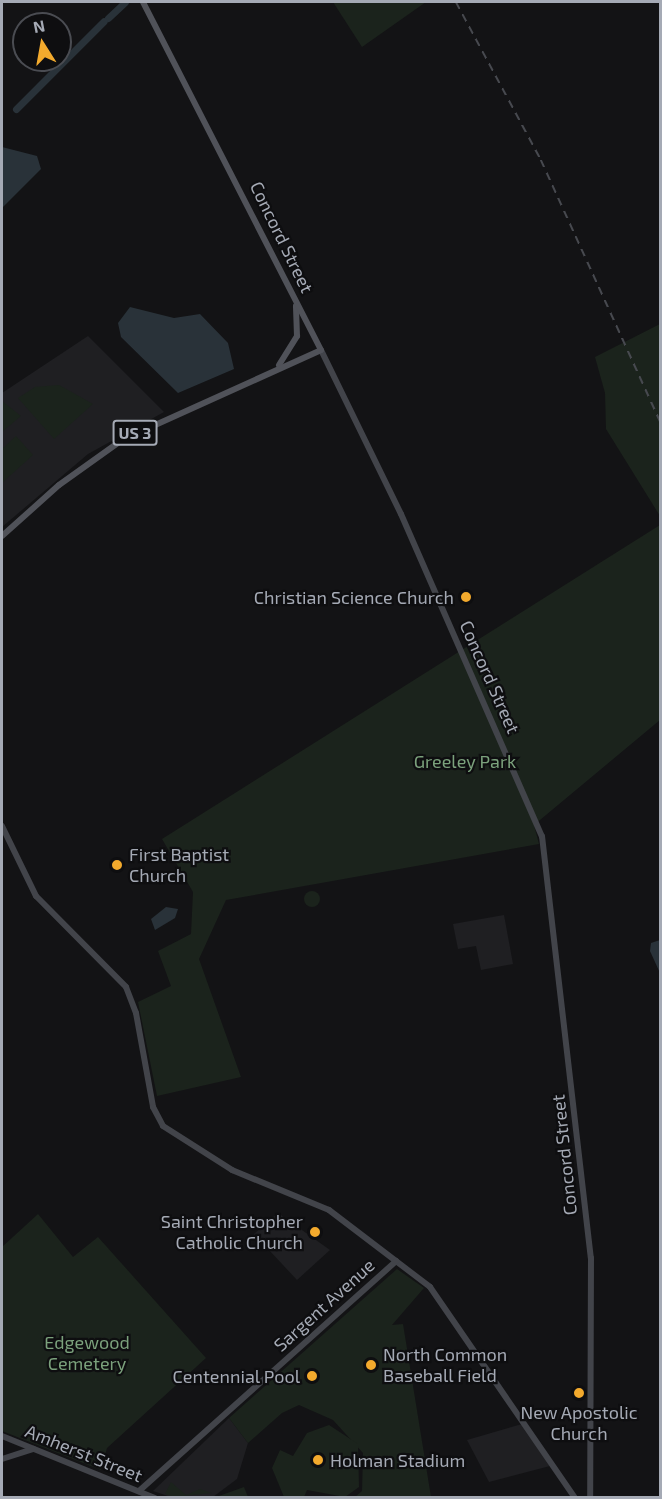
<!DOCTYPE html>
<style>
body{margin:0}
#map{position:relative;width:662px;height:1499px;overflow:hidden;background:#131315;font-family:"Exo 2",sans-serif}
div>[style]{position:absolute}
.built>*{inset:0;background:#1f1f22}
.green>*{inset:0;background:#1b231c}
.round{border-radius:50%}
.water>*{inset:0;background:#293239}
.river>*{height:7px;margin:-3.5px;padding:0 3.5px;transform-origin:3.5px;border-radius:3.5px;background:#293239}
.secondary>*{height:6px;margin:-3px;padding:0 3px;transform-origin:3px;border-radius:3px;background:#42444a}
.primary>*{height:6px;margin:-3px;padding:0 3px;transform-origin:3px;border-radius:3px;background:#505259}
.rail>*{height:1.5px;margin-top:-0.75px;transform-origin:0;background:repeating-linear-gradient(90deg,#47494f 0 8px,transparent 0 14px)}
.dots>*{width:16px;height:16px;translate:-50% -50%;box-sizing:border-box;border:3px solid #0e0e10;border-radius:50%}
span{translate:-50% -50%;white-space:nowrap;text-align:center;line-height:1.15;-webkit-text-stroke:4.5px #0e0e10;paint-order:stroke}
.shield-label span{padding:2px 4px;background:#0e0e10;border:2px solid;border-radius:4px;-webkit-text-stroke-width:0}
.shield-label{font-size:16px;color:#a5aab5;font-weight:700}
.street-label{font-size:18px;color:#a5aab5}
.poi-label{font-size:18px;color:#a5aab5}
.right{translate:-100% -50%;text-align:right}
.left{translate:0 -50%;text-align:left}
.park-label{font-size:18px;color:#7ba17c}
.frame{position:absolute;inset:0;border:3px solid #a5aab5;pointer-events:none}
.north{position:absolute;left:12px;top:12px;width:60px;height:60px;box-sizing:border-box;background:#0e0e10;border:2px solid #4a4c52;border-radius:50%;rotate:349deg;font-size:16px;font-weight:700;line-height:24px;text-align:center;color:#a5aab5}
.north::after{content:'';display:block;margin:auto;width:21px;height:27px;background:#f3aa2d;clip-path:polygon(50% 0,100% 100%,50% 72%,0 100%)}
</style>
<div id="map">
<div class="built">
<i style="clip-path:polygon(88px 336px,164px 412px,88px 454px,2px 527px,2px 393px)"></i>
<i style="clip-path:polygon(504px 915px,513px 964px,481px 970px,476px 946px,458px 949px,453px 924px)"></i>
<i style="clip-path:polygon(278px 1213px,330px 1250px,297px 1280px,254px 1234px)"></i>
<i style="clip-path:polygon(229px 1418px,248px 1443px,237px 1479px,213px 1497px,171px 1497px,153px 1491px)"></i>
<i style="clip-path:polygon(522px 1424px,550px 1466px,489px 1482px,467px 1440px)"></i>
</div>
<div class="green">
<i style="clip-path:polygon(333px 2px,426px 2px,362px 47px)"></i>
<i style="clip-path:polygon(660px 324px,660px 516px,606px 429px,605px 393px,595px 357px)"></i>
<i style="clip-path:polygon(59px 385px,93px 404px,54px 439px,18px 398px,35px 387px)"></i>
<i style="clip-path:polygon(2px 401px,21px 416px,2px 432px)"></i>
<i style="clip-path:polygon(16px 436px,33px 455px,2px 483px,2px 449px)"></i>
<i style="clip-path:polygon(660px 525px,660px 720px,534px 825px,539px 844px,226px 900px,199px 959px,241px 1077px,157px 1096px,138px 1002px,171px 986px,158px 951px,191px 934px,193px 892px,162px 839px)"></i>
<i class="round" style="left:304px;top:891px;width:16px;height:16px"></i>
<i style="clip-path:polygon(38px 1214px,73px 1257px,98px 1237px,206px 1358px,107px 1448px,101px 1470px,2px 1431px,2px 1247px)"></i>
<i style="clip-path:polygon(397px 1269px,424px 1288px,392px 1325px,403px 1324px,431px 1497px,355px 1497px,362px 1491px,363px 1453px,333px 1420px,299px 1405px,282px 1413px,248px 1443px,229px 1418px)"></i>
<i style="clip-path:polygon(329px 1425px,358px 1444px,359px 1487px,345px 1497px,307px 1490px,304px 1497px,284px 1497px,272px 1468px,280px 1450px,293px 1456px,307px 1433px)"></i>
<i style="clip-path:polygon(171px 1482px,186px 1495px,200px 1489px,212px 1493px,174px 1497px,165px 1494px)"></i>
<i style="clip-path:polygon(244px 1487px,248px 1497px,216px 1497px)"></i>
</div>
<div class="water">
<i style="clip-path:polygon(2px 147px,37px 156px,41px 169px,2px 208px)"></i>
<i style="clip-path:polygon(130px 307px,174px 318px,200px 314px,228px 343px,234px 369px,178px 393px,121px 337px,118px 323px)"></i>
<i style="clip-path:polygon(166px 907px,178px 909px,175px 918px,155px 930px,151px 919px)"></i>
<i style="clip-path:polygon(660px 940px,660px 973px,650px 951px,651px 943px)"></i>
</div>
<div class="river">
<i style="left:108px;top:18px;width:23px;rotate:-43deg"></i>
<i style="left:16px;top:109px;width:124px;rotate:-45deg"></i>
</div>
<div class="secondary">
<i style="left:321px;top:350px;width:182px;rotate:64deg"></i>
<i style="left:401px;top:514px;width:352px;rotate:66.4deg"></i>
<i style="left:542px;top:836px;width:425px;rotate:83.4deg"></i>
<i style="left:591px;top:1258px;width:240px;rotate:90.2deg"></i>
<i style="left:2px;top:826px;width:78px;rotate:64.1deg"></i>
<i style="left:36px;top:896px;width:128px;rotate:45.3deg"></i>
<i style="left:126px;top:987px;width:28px;rotate:69deg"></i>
<i style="left:136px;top:1013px;width:96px;rotate:79.7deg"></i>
<i style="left:153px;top:1107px;width:21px;rotate:62deg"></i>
<i style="left:163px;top:1126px;width:82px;rotate:32.5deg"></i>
<i style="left:232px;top:1170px;width:105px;rotate:22.4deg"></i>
<i style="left:329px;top:1210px;width:127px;rotate:37.3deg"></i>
<i style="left:430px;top:1287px;width:256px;rotate:55.5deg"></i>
<i style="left:2px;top:1436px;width:165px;rotate:22.1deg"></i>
<i style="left:2px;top:1459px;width:33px;rotate:-18deg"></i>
<i style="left:139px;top:1491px;width:345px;rotate:-41.8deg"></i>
</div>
<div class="primary">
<i style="left:279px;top:365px;width:34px;rotate:-58deg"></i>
<i style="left:297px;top:336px;width:30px;rotate:-92deg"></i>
<i style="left:2px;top:536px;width:76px;rotate:-41.8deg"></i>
<i style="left:59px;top:485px;width:77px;rotate:-35.5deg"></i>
<i style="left:122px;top:440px;width:218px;rotate:-24.3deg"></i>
<i style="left:321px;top:350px;width:391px;rotate:-117.1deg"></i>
</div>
<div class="rail">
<i style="left:456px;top:2px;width:179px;rotate:61.7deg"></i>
<i style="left:541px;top:160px;width:287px;rotate:65.5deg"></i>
</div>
<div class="dots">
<i style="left:466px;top:597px;background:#f3aa2d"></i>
<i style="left:117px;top:865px;background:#f3aa2d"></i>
<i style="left:315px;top:1232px;background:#f3aa2d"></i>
<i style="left:371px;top:1365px;background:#f3aa2d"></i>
<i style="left:312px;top:1376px;background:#f3aa2d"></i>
<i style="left:579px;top:1393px;background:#f3aa2d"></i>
<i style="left:318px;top:1460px;background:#f3aa2d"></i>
</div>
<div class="shield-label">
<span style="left:135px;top:433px">US 3</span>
</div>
<div class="street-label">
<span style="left:282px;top:237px;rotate:64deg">Concord Street</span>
<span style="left:490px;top:677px;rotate:66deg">Concord Street</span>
<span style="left:564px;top:1155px;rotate:-96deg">Concord Street</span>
<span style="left:324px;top:1305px;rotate:-42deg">Sargent Avenue</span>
<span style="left:84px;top:1453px;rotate:22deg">Amherst Street</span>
</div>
<div class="poi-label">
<span class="right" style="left:454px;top:597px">Christian Science Church</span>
<span class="left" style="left:129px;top:865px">First Baptist<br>Church</span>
<span class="right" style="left:303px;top:1232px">Saint Christopher<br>Catholic Church</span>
<span class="left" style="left:383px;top:1365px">North Common<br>Baseball Field</span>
<span class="right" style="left:300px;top:1376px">Centennial Pool</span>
<span style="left:579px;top:1423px">New Apostolic<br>Church</span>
<span class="left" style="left:330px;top:1460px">Holman Stadium</span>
</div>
<div class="park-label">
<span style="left:465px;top:761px">Greeley Park</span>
<span style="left:87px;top:1353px">Edgewood<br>Cemetery</span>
</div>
<div class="frame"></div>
<div class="north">N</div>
</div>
